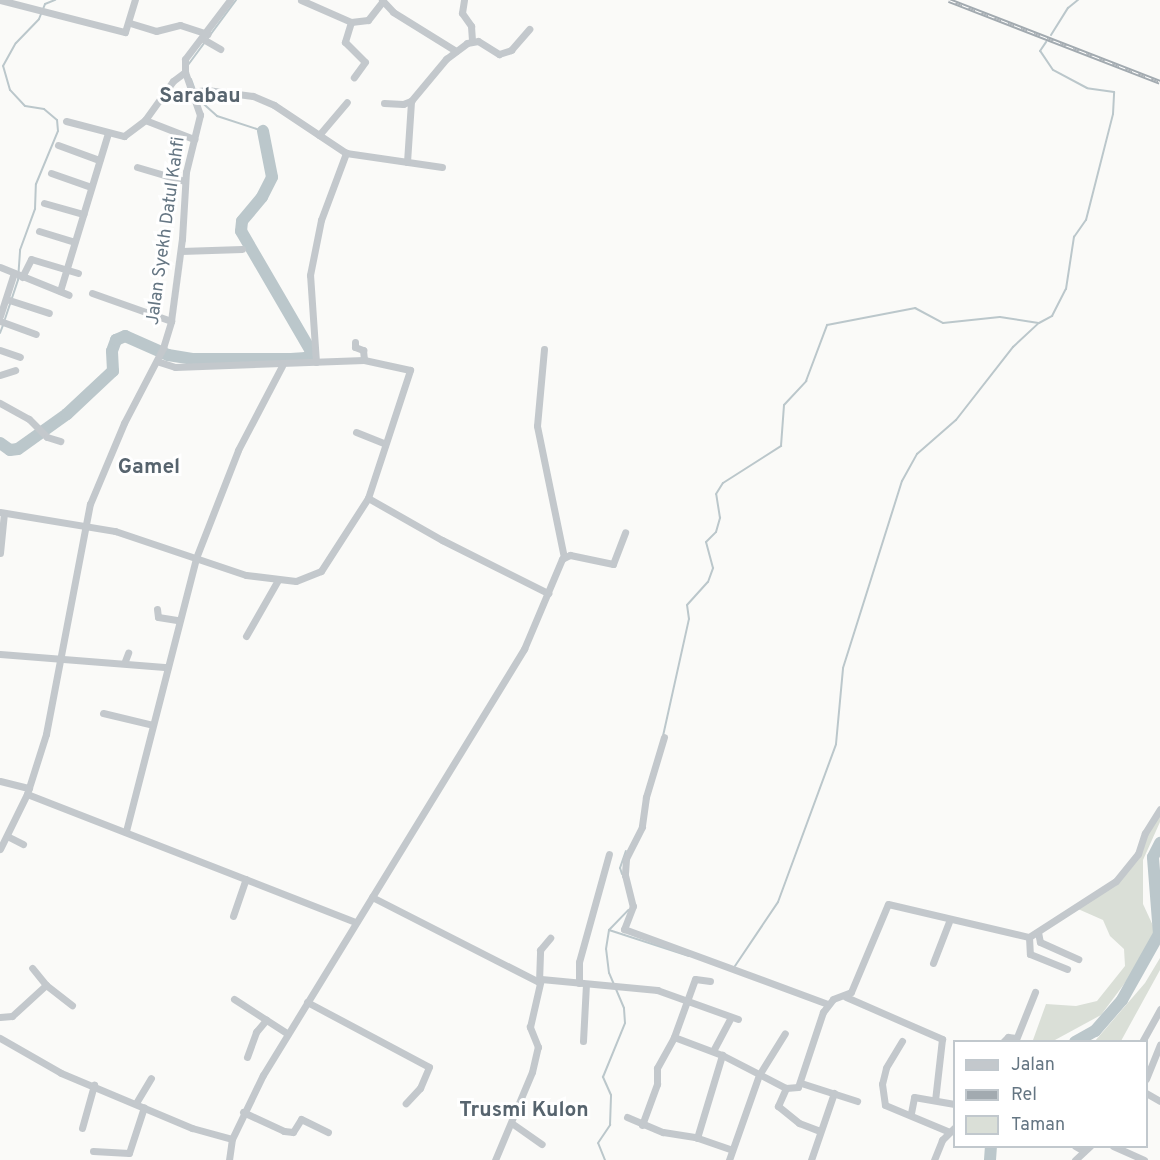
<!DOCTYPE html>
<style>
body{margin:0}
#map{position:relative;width:1160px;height:1160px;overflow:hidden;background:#fafaf8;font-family:Overpass,sans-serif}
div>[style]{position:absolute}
.green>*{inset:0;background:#dadfd7}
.stream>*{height:2px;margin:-1px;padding:0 1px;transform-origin:1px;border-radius:1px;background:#bbc7cb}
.river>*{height:12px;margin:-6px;padding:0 6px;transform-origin:6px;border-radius:6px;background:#bbc7cb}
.minor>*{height:7px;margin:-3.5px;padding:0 3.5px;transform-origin:3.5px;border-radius:3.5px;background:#c3c8cc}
.rail>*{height:4.5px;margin-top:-2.25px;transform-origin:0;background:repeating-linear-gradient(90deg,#fff 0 7px,#a2aab0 0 14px);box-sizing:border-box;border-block:2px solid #a2aab0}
span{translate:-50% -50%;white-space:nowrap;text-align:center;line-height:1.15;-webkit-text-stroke:6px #fff;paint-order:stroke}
.street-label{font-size:18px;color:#657683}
.quarter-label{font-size:21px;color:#57646e;font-weight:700}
.legend{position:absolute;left:953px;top:1040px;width:195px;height:108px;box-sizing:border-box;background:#fff;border:2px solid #c1c8cd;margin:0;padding:8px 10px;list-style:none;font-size:18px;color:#657683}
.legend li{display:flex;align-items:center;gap:12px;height:30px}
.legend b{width:30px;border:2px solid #c1c8cd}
</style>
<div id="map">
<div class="green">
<i style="clip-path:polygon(1160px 813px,1160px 822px,1143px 860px,1143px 904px,1155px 930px,1145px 956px,1101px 1015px,1055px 1040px,1033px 1040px,1046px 1004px,1076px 1006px,1097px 1001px,1125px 966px,1124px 949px,1110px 936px,1103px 920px,1078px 909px,1119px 881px)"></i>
<i style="clip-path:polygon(1160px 958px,1160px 970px,1121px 1041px,1095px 1041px,1145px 983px)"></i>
</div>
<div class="stream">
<i style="left:1051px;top:35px;width:32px;rotate:-58deg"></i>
<i style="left:1068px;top:8px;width:13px;rotate:-39deg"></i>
<i style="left:188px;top:65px;width:81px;rotate:-53.6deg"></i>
<i style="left:191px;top:79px;width:12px;rotate:70deg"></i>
<i style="left:197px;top:98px;width:27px;rotate:42deg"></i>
<i style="left:217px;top:116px;width:48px;rotate:18.1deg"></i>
<i style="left:5px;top:319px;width:41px;rotate:-71.6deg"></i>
<i style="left:18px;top:280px;width:30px;rotate:-86deg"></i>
<i style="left:20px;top:250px;width:44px;rotate:-69.9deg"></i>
<i style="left:35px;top:209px;width:25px;rotate:-88deg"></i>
<i style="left:36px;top:184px;width:57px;rotate:-67.5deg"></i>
<i style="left:58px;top:131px;width:11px;rotate:-95deg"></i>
<i style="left:57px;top:120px;width:17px;rotate:-140deg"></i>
<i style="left:44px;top:109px;width:19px;rotate:-171deg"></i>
<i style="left:25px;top:106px;width:22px;rotate:-133deg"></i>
<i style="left:10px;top:90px;width:25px;rotate:-106deg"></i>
<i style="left:3px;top:66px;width:26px;rotate:-61deg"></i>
<i style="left:16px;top:43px;width:33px;rotate:-46deg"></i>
<i style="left:39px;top:19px;width:16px;rotate:-68deg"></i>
<i style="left:45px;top:4px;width:11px;rotate:-22deg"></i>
<i style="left:0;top:333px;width:9px;rotate:-69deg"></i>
<i style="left:663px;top:736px;width:120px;rotate:-77.5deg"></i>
<i style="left:689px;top:619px;width:14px;rotate:-98deg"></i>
<i style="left:687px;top:605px;width:31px;rotate:-48deg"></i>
<i style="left:708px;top:582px;width:15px;rotate:-70deg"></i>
<i style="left:713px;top:568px;width:27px;rotate:-105deg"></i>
<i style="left:706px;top:542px;width:14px;rotate:-45deg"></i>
<i style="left:716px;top:532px;width:15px;rotate:-74deg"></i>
<i style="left:720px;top:518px;width:24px;rotate:-99deg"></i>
<i style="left:716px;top:494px;width:13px;rotate:-58deg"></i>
<i style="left:723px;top:483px;width:69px;rotate:-32.5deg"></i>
<i style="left:781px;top:446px;width:41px;rotate:-85.8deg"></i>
<i style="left:784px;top:405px;width:33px;rotate:-47deg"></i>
<i style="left:806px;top:381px;width:60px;rotate:-69.4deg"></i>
<i style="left:827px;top:325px;width:90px;rotate:-10.9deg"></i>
<i style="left:915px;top:308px;width:32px;rotate:28deg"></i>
<i style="left:943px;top:323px;width:57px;rotate:-6deg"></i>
<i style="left:1000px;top:317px;width:39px;rotate:9deg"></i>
<i style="left:1039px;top:323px;width:15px;rotate:-28deg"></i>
<i style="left:1052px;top:316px;width:30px;rotate:-63deg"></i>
<i style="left:1066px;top:289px;width:53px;rotate:-81.3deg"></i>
<i style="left:1074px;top:237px;width:21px;rotate:-55deg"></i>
<i style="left:1086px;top:220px;width:109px;rotate:-75.7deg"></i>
<i style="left:1113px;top:114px;width:22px;rotate:-87deg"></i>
<i style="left:1114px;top:92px;width:27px;rotate:-172deg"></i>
<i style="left:1087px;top:88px;width:38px;rotate:-152deg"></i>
<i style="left:1053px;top:70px;width:23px;rotate:-124deg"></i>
<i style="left:1040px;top:51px;width:11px;rotate:-56deg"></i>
<i style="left:622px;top:874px;width:6px;rotate:-108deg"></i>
<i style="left:620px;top:868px;width:18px;rotate:-71deg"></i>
<i style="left:609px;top:930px;width:84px;rotate:18deg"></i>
<i style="left:735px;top:966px;width:77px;rotate:-56.1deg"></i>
<i style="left:778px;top:902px;width:168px;rotate:-69.8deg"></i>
<i style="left:836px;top:744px;width:76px;rotate:-84.7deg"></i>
<i style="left:843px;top:668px;width:196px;rotate:-72.5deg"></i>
<i style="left:902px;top:481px;width:31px;rotate:-61deg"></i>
<i style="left:917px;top:454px;width:52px;rotate:-41.1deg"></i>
<i style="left:956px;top:420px;width:93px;rotate:-52deg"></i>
<i style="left:1013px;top:347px;width:35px;rotate:-43deg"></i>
<i style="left:605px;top:1160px;width:18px;rotate:-112deg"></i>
<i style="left:598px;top:1143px;width:22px;rotate:-56deg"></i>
<i style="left:610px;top:1125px;width:30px;rotate:-88deg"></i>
<i style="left:611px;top:1095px;width:20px;rotate:-114deg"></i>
<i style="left:603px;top:1077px;width:58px;rotate:-67.8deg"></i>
<i style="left:625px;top:1023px;width:15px;rotate:-94deg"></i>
<i style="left:624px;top:1008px;width:38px;rotate:-113deg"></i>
<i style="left:609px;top:973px;width:24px;rotate:-97deg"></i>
<i style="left:606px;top:949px;width:19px;rotate:-81deg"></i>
<i style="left:609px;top:930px;width:28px;rotate:-46deg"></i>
</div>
<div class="river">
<i style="left:0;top:443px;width:12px;rotate:35deg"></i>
<i style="left:10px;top:450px;width:8px;rotate:-7deg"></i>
<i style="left:18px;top:449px;width:60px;rotate:-35.5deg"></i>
<i style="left:67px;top:414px;width:63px;rotate:-43.1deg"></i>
<i style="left:113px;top:371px;width:20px;rotate:-93deg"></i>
<i style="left:112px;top:351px;width:12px;rotate:-70deg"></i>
<i style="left:116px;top:340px;width:10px;rotate:-24deg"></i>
<i style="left:125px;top:336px;width:47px;rotate:23.8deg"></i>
<i style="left:168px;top:355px;width:26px;rotate:9deg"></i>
<i style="left:194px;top:359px;width:97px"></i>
<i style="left:291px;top:359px;width:15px;rotate:-4deg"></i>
<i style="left:306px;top:358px;width:8px;rotate:-40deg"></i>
<i style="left:312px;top:353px;width:141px;rotate:-120.2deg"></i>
<i style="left:241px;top:231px;width:10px;rotate:-84deg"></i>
<i style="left:242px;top:221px;width:31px;rotate:-50deg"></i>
<i style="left:262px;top:197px;width:22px;rotate:-63deg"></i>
<i style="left:272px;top:177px;width:47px;rotate:-101.1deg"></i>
<i style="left:1075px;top:1042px;width:23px;rotate:-29deg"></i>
<i style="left:1095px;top:1031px;width:41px;rotate:-48.9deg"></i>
<i style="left:1122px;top:1000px;width:76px;rotate:-60.7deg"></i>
<i style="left:1159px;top:934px;width:77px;rotate:-94.5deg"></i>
<i style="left:1153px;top:857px;width:16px;rotate:-63deg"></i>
<i style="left:990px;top:1160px;width:14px;rotate:-86deg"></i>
</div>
<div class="minor">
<i style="left:0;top:0;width:129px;rotate:14.4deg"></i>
<i style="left:125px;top:32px;width:34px;rotate:-73deg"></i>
<i style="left:301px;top:0;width:55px;rotate:23.7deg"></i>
<i style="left:351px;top:22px;width:21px;rotate:107deg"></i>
<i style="left:345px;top:42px;width:28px;rotate:45deg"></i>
<i style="left:365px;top:62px;width:19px;rotate:126deg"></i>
<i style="left:382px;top:0;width:16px;rotate:47deg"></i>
<i style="left:393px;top:12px;width:74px;rotate:31.8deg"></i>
<i style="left:464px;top:0;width:13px;rotate:99deg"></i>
<i style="left:462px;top:13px;width:16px;rotate:55deg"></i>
<i style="left:471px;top:26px;width:15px;rotate:86deg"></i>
<i style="left:351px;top:22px;width:17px;rotate:-7deg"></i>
<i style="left:368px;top:20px;width:24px;rotate:-52deg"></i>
<i style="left:130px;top:23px;width:27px;rotate:17deg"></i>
<i style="left:156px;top:31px;width:25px;rotate:-14deg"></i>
<i style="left:180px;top:25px;width:29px;rotate:18deg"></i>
<i style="left:203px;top:39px;width:20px;rotate:30deg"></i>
<i style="left:191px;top:92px;width:16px;rotate:-7deg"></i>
<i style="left:207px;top:90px;width:46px;rotate:7.4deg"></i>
<i style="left:253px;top:96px;width:23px;rotate:23deg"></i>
<i style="left:274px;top:105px;width:87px;rotate:33.7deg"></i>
<i style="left:346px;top:153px;width:97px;rotate:8.3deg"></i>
<i style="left:384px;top:103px;width:19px;rotate:3deg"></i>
<i style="left:403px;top:104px;width:9px;rotate:-21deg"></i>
<i style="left:411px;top:101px;width:55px;rotate:-50.2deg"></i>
<i style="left:446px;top:59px;width:26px;rotate:-37deg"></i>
<i style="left:467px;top:43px;width:11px;rotate:-10deg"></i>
<i style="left:478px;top:41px;width:25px;rotate:32deg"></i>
<i style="left:499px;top:54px;width:13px;rotate:-18deg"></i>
<i style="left:511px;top:50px;width:28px;rotate:-49deg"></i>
<i style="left:145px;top:120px;width:48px;rotate:-54.3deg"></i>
<i style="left:173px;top:81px;width:15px;rotate:-37deg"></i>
<i style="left:66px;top:121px;width:60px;rotate:14.5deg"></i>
<i style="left:124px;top:136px;width:26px;rotate:-37deg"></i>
<i style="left:145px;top:120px;width:53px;rotate:21.2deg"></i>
<i style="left:319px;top:135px;width:43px;rotate:-49.7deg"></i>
<i style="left:58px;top:145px;width:44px;rotate:20.1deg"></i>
<i style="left:407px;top:162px;width:61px;rotate:-86.2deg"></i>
<i style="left:137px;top:167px;width:50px;rotate:16.3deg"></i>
<i style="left:51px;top:173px;width:42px;rotate:19.3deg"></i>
<i style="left:44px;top:203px;width:41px;rotate:15.8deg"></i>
<i style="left:39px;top:231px;width:37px;rotate:17deg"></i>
<i style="left:181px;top:251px;width:61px;rotate:-1.9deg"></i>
<i style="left:0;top:267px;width:74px;rotate:22.1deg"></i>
<i style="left:22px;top:277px;width:20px;rotate:-63deg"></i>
<i style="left:31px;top:259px;width:49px;rotate:16.6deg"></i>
<i style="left:60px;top:291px;width:165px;rotate:-73.1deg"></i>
<i style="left:92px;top:293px;width:84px;rotate:19.5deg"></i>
<i style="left:6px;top:299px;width:45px;rotate:18deg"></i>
<i style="left:0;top:316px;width:45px;rotate:-72deg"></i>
<i style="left:0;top:321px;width:38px;rotate:20deg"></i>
<i style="left:355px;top:342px;width:5px;rotate:90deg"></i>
<i style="left:355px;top:347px;width:9px;rotate:21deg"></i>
<i style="left:363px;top:350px;width:10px;rotate:84deg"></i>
<i style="left:544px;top:349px;width:77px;rotate:95.2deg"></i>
<i style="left:537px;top:426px;width:134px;rotate:78.4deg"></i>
<i style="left:0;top:350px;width:21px;rotate:19deg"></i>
<i style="left:316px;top:362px;width:87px;rotate:-93.9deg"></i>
<i style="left:310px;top:275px;width:56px;rotate:-78.7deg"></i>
<i style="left:321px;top:220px;width:72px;rotate:-69.5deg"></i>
<i style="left:0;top:375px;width:16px;rotate:-18deg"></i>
<i style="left:0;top:403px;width:33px;rotate:29deg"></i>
<i style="left:29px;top:419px;width:25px;rotate:45deg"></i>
<i style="left:47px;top:437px;width:14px;rotate:17deg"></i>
<i style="left:356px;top:432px;width:31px;rotate:22deg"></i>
<i style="left:368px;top:498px;width:85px;rotate:29.6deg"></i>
<i style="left:442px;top:540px;width:119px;rotate:26.6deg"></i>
<i style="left:0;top:512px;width:117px;rotate:9.4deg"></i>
<i style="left:115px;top:531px;width:138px;rotate:18.6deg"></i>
<i style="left:246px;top:575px;width:50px;rotate:6.8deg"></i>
<i style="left:296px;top:581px;width:27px;rotate:-22deg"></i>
<i style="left:321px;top:571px;width:87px;rotate:-57.2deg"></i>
<i style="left:368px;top:498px;width:135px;rotate:-71.8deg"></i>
<i style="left:410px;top:370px;width:47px;rotate:-167.7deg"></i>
<i style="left:364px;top:360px;width:189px;rotate:177.9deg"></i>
<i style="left:175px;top:367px;width:19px;rotate:-162deg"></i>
<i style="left:0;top:553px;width:40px;rotate:-84.3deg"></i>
<i style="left:157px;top:609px;width:8px;rotate:83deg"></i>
<i style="left:158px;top:617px;width:19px;rotate:9deg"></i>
<i style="left:246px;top:636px;width:64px;rotate:-60.3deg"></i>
<i style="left:0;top:654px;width:168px;rotate:4.5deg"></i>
<i style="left:125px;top:661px;width:9px;rotate:-69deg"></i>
<i style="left:103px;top:713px;width:51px;rotate:13.5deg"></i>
<i style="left:664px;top:737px;width:63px;rotate:106.7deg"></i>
<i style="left:646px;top:797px;width:30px;rotate:98deg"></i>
<i style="left:642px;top:827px;width:36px;rotate:117deg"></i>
<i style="left:626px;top:859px;width:16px;rotate:94deg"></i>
<i style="left:625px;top:875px;width:32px;rotate:76deg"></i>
<i style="left:633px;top:906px;width:25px;rotate:111deg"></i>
<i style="left:624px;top:929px;width:217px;rotate:20.2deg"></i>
<i style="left:0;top:781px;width:30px;rotate:14deg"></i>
<i style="left:27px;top:794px;width:353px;rotate:21.3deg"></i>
<i style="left:126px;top:831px;width:282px;rotate:-75.6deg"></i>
<i style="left:196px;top:558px;width:116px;rotate:-68.7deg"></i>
<i style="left:238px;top:450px;width:95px;rotate:-62.4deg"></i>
<i style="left:7px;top:836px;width:18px;rotate:27deg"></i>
<i style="left:0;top:849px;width:61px;rotate:-63.9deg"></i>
<i style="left:27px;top:794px;width:63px;rotate:-72.4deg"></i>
<i style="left:46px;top:734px;width:234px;rotate:-79.2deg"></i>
<i style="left:90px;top:504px;width:88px;rotate:-67.2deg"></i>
<i style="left:124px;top:423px;width:85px;rotate:-62.5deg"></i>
<i style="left:163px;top:348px;width:28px;rotate:-73deg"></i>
<i style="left:171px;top:321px;width:83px;rotate:-82.4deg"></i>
<i style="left:182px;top:239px;width:67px;rotate:-86.6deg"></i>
<i style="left:186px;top:172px;width:59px;rotate:-76.2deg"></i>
<i style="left:200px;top:115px;width:46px;rotate:-109.2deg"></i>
<i style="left:185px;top:72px;width:13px;rotate:-90deg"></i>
<i style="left:185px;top:59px;width:74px;rotate:-52.7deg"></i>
<i style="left:372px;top:897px;width:187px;rotate:27deg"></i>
<i style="left:539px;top:982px;width:32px;rotate:-88deg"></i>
<i style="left:540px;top:950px;width:16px;rotate:-50deg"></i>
<i style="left:233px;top:916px;width:39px;rotate:-71deg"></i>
<i style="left:1038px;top:932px;width:10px;rotate:79deg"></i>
<i style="left:1040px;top:942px;width:42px;rotate:24.1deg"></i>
<i style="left:1029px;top:937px;width:17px;rotate:87deg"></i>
<i style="left:1030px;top:954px;width:40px;rotate:22deg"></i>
<i style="left:933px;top:963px;width:47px;rotate:-68.9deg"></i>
<i style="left:710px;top:981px;width:15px;rotate:-172deg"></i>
<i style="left:695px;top:979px;width:62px;rotate:109.9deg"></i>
<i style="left:674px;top:1037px;width:51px;rotate:20.6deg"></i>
<i style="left:722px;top:1055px;width:72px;rotate:27.3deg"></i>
<i style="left:786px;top:1088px;width:12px;rotate:-5deg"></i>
<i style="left:798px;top:1087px;width:79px;rotate:-71.6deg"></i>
<i style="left:823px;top:1012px;width:16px;rotate:-52deg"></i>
<i style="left:833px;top:999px;width:19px;rotate:-21deg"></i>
<i style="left:851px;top:992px;width:95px;rotate:-67.2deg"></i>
<i style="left:888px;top:904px;width:145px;rotate:13.2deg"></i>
<i style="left:1029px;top:937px;width:103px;rotate:-32.8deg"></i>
<i style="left:1116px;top:881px;width:35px;rotate:-51deg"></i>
<i style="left:1138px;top:854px;width:22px;rotate:-72deg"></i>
<i style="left:1145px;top:833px;width:28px;rotate:-58deg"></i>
<i style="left:579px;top:983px;width:21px;rotate:-90deg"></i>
<i style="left:579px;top:962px;width:112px;rotate:-74.5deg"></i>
<i style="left:46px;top:985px;width:33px;rotate:38deg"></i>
<i style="left:846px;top:997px;width:105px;rotate:23.6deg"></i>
<i style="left:942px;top:1039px;width:61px;rotate:96.5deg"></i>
<i style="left:234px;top:999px;width:64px;rotate:32.9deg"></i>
<i style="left:307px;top:1002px;width:138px;rotate:28deg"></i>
<i style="left:429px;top:1067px;width:23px;rotate:113deg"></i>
<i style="left:420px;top:1088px;width:21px;rotate:133deg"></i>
<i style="left:0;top:1017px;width:12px;rotate:-5deg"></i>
<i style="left:12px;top:1016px;width:46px;rotate:-42.4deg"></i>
<i style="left:46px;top:985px;width:22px;rotate:-129deg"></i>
<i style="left:0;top:1038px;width:70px;rotate:29.8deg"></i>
<i style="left:61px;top:1073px;width:142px;rotate:22.8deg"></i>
<i style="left:192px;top:1128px;width:41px;rotate:15.4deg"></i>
<i style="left:583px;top:1041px;width:57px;rotate:-87deg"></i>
<i style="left:902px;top:1041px;width:31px;rotate:121deg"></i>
<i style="left:886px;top:1068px;width:16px;rotate:104deg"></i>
<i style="left:882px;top:1084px;width:21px;rotate:82deg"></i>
<i style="left:885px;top:1105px;width:70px;rotate:22.6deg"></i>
<i style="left:1003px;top:1042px;width:7px;rotate:-45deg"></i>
<i style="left:1008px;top:1037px;width:8px;rotate:7deg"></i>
<i style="left:1015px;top:1042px;width:54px;rotate:-68.2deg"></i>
<i style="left:1142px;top:1042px;width:38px;rotate:-61deg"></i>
<i style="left:713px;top:1051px;width:38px;rotate:-62deg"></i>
<i style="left:247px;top:1057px;width:27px;rotate:-70deg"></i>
<i style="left:256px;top:1032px;width:16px;rotate:-50deg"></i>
<i style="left:1146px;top:1079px;width:37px;rotate:-68deg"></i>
<i style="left:801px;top:1083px;width:59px;rotate:17.8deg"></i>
<i style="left:786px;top:1088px;width:20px;rotate:114deg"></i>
<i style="left:778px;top:1106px;width:27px;rotate:39deg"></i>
<i style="left:799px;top:1123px;width:22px;rotate:21deg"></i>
<i style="left:1146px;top:1093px;width:16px;rotate:30deg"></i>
<i style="left:136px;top:1103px;width:29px;rotate:-59deg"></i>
<i style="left:243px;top:1112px;width:45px;rotate:24.9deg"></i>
<i style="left:284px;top:1131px;width:9px;rotate:6deg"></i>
<i style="left:293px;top:1132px;width:15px;rotate:-58deg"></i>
<i style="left:301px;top:1119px;width:30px;rotate:26deg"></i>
<i style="left:911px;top:1113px;width:16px;rotate:-79deg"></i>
<i style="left:914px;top:1097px;width:41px;rotate:9.9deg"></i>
<i style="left:627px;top:1117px;width:39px;rotate:23deg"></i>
<i style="left:663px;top:1132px;width:32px;rotate:9deg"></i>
<i style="left:695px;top:1137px;width:39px;rotate:19deg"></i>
<i style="left:513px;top:1124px;width:35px;rotate:35deg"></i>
<i style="left:642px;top:1125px;width:44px;rotate:-69.9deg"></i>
<i style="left:657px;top:1084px;width:16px;rotate:-90deg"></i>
<i style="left:657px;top:1068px;width:35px;rotate:-61deg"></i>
<i style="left:82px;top:1128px;width:45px;rotate:-74.4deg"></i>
<i style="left:697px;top:1138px;width:87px;rotate:-73.2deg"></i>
<i style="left:1075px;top:1146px;width:10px;rotate:29deg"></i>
<i style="left:1113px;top:1146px;width:34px;rotate:24deg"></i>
<i style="left:93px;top:1151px;width:36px;rotate:3deg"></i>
<i style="left:129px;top:1153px;width:48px;rotate:-71.9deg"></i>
<i style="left:229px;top:1160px;width:21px;rotate:-82deg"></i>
<i style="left:232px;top:1139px;width:71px;rotate:-64.2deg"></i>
<i style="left:263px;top:1075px;width:500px;rotate:-58.5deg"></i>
<i style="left:524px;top:649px;width:98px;rotate:-67.1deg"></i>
<i style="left:562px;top:559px;width:9px;rotate:-27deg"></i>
<i style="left:570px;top:555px;width:44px;rotate:11.8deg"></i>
<i style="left:613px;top:564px;width:34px;rotate:-69deg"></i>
<i style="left:495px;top:1160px;width:95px;rotate:-67.2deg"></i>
<i style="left:532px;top:1072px;width:26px;rotate:-77deg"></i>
<i style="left:538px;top:1047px;width:22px;rotate:-112deg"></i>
<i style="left:530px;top:1027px;width:49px;rotate:-77.1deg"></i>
<i style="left:541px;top:979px;width:117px;rotate:5.4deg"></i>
<i style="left:657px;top:990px;width:86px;rotate:19.7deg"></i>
<i style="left:729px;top:1160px;width:90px;rotate:-70.6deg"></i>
<i style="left:759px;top:1075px;width:49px;rotate:-58.2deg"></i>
<i style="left:811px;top:1160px;width:71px;rotate:-71.1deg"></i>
<i style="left:934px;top:1160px;width:22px;rotate:-68deg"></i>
<i style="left:942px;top:1140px;width:17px;rotate:-45deg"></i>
<i style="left:1075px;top:1160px;width:21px;rotate:-43deg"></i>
</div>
<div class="rail">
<i style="left:949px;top:0;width:226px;rotate:21.2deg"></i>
</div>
<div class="street-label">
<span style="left:167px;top:231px;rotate:-82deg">Jalan Syekh Datul Kahfi</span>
</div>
<div class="quarter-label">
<span style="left:200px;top:97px">Sarabau</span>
<span style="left:149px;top:468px">Gamel</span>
<span style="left:524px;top:1111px">Trusmi Kulon</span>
</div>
<ul class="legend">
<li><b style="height:8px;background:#c3c8cc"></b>Jalan</li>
<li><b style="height:8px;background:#a2aab0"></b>Rel</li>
<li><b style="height:16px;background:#dadfd7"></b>Taman</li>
</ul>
</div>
